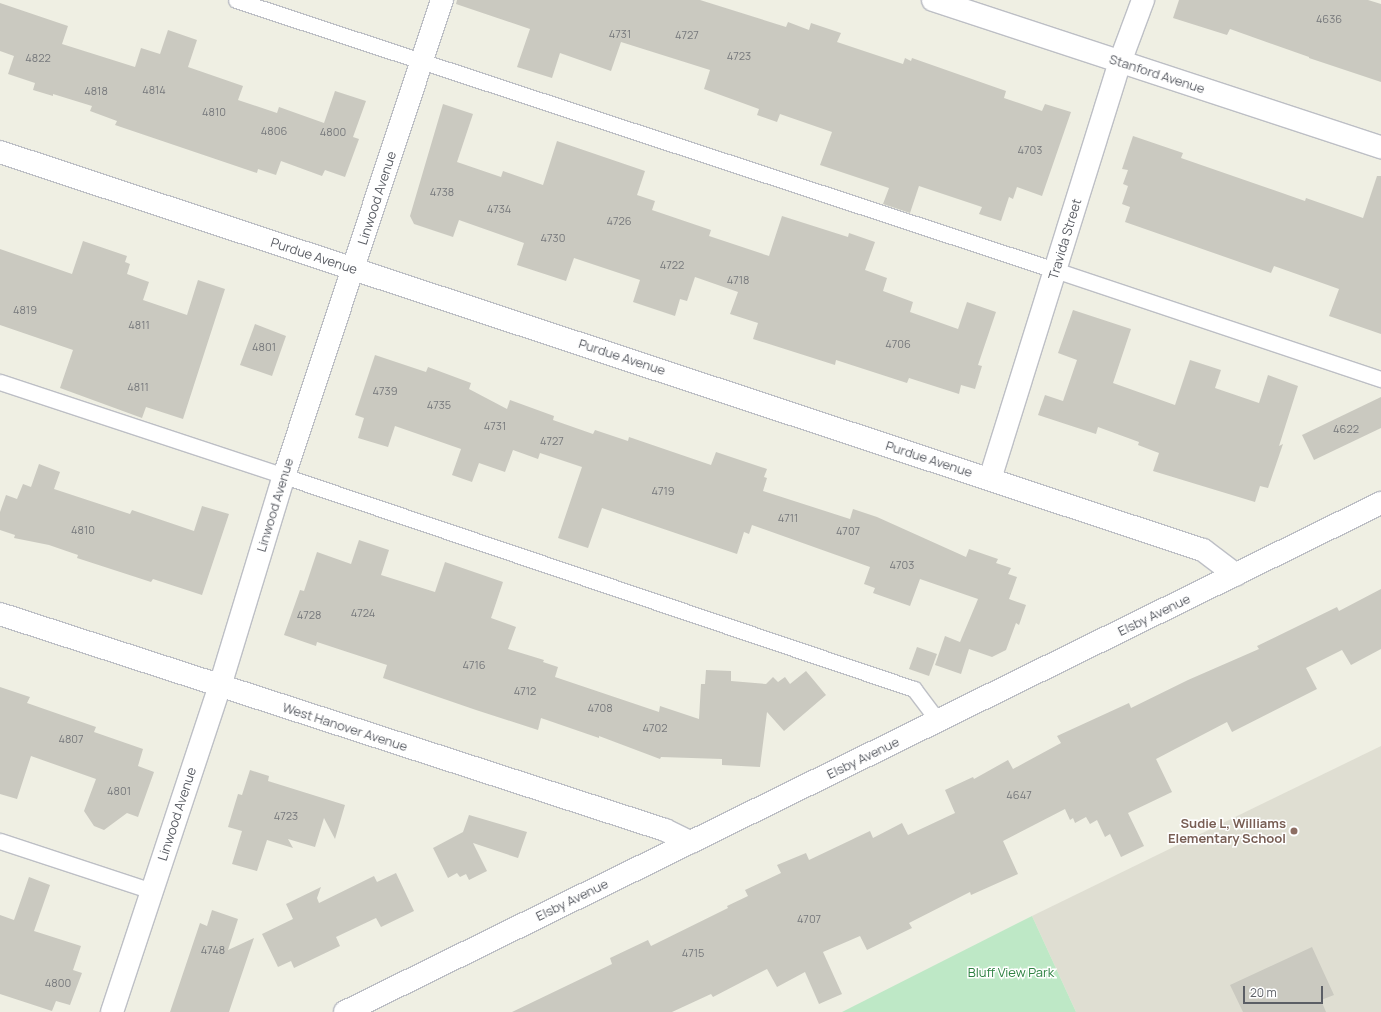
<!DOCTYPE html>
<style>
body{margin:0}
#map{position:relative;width:1381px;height:1012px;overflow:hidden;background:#efefe3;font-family:Manrope,sans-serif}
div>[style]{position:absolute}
.education>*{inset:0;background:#dfded2}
.green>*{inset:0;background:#bee8c6}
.building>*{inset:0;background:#cac9c0}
.roads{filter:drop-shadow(1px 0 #bdbfc5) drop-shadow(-1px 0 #bdbfc5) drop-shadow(0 1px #bdbfc5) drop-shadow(0 -1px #bdbfc5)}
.service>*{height:15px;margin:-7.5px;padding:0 7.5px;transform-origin:7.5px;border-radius:7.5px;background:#fff}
.minor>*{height:22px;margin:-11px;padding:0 11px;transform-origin:11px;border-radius:11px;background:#fff}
.dots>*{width:11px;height:11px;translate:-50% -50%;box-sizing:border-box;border:2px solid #fff;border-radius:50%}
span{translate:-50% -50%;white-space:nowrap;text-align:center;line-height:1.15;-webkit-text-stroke:3px #fff;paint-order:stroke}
.number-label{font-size:11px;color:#77797c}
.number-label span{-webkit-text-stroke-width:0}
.street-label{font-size:13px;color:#5b5e65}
.education-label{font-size:13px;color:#785e54;font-weight:700}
.right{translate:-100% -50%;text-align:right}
.park-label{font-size:13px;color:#2e8242}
.scale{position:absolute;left:1243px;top:986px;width:80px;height:18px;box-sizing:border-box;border:2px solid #5b5e65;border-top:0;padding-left:5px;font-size:12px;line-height:14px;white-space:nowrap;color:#5b5e65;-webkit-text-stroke:3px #fff;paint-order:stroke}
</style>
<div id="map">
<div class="education">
<i style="clip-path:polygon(1381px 746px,1381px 1012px,1076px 1012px,1032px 916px)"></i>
</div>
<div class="green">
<i style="clip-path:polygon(1032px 916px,1076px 1012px,842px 1012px)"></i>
</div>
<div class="building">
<i style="clip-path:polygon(457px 0,700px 0,786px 27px,788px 22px,809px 30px,811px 23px,841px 33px,837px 42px,903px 64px,905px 58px,911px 61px,912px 58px,1006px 91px,1004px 98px,1042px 111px,1045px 104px,1071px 112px,1042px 196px,1017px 187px,1013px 199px,1009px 197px,1001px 221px,979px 214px,982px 207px,919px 186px,910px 213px,883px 204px,889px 188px,820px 165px,832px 132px,780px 114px,777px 122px,757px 115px,759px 109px,704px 89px,710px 70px,621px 42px,611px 71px,560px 53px,552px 78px,517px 67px,530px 29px,456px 4px)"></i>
<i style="clip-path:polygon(1179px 0,1368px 0,1381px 4px,1381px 82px,1309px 58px,1309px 57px,1230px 29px,1227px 35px,1173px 18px)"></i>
<i style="clip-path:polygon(0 3px,68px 26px,62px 44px,135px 67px,141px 48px,160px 54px,168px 30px,197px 40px,188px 67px,243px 86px,238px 100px,277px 113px,279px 107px,324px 123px,335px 91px,366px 101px,353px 137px,359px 139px,345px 177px,325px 170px,322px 176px,281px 161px,276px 175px,258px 169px,257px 173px,115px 125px,117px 121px,90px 111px,92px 106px,53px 94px,53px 96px,33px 90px,35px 83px,8px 74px,14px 56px,0 51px)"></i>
<i style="clip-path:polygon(443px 104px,473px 114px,457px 162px,501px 177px,503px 171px,543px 185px,557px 141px,645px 171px,637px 195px,655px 201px,652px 210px,711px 230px,709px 236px,769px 256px,782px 216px,848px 237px,849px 233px,875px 242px,865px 270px,887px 278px,883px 291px,913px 302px,910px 312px,958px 329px,967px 302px,996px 312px,978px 365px,982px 366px,975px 389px,961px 385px,959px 394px,909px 378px,907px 383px,836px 360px,835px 365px,753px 339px,758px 323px,730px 314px,738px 292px,695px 277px,687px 301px,680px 299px,675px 316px,633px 302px,640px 280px,574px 258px,566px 281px,517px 265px,524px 243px,459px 220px,453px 237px,414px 224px,410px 216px)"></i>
<i style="clip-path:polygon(1133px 136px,1183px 153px,1181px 158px,1305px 201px,1306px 198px,1363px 218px,1377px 176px,1381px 176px,1381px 334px,1329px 316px,1339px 289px,1274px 266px,1271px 273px,1125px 222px,1130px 207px,1122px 204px,1128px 186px,1123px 184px,1128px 170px,1122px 169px)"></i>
<i style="clip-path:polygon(83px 241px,127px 256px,125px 262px,130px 264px,127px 274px,149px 282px,143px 300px,187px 315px,198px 280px,225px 289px,183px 419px,146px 407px,142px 418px,60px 388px,73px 350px,0 325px,0 249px,72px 274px)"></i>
<i style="clip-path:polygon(1073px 310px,1131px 329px,1113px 383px,1175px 405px,1190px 360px,1221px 370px,1215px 388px,1259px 403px,1268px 375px,1298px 386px,1279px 446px,1283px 444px,1268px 488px,1260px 486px,1255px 502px,1153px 471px,1159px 453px,1138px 445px,1139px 442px,1098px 427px,1096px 434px,1038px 415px,1045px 395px,1063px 401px,1077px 360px,1058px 353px)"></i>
<i style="clip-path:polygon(255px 324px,286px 336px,272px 376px,240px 365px)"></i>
<i style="clip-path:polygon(375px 355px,426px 372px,428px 367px,471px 383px,469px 389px,507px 409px,510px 400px,554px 416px,553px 420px,593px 434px,595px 430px,628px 441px,629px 437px,711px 465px,716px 452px,767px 469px,764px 477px,767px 478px,763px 491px,850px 519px,853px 509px,877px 517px,966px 557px,969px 549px,998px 559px,996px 563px,1011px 568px,1008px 574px,1017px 577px,1009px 599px,1026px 605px,1019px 625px,1016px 623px,1006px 650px,992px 657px,969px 649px,961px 674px,935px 665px,945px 636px,960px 642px,978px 599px,920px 579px,910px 606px,873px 593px,875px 588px,864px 584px,870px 567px,752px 525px,749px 534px,744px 532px,737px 554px,602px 508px,588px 548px,558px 538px,582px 467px,540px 453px,538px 459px,513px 450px,505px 472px,479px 463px,472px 482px,452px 475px,461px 449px,395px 426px,388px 447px,358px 438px,364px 418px,355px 415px)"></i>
<i style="clip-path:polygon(1381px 397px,1381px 428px,1314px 460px,1302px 435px)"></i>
<i style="clip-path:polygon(39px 464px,60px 472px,54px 489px,130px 514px,132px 510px,194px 531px,202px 506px,229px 514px,202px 595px,153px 579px,151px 582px,77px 558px,78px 555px,49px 545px,14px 538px,15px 535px,0 530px,0 512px,6px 495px,17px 499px,23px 484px,31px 487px)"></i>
<i style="clip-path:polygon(359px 540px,389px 550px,381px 575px,435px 592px,445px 562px,503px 582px,491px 618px,516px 627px,508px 649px,544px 660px,543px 662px,558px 667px,555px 677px,659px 712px,660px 706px,699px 719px,701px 684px,705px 684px,706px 670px,731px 671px,731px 681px,766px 684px,773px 677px,778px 682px,785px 677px,790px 684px,806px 671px,826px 695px,784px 731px,767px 712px,760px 767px,722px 765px,722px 759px,661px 757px,660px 759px,599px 736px,599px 738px,541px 718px,538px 730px,476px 710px,383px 678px,387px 665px,317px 642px,316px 646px,284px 635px,300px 590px,304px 591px,317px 552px,351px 564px)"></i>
<i style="clip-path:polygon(1381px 589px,1381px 649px,1351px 665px,1342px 650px,1306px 668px,1317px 689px,1232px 732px,1227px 722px,1156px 759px,1172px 792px,1128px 813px,1144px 846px,1121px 857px,1110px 834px,1105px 837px,1097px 820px,1090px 824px,1086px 817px,1075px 823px,1073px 818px,1070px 820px,1065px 809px,1003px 841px,1018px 874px,971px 895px,970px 892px,909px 923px,912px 928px,867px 950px,860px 936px,823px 952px,842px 994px,819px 1004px,805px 972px,777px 987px,767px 969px,713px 997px,711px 994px,672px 1012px,512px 1012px,612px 964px,610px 958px,648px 940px,651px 946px,728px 908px,727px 906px,748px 896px,745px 890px,781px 873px,777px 865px,806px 853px,809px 860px,870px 831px,873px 838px,902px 823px,908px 835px,955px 813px,945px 790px,973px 777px,974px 779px,1008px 760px,1013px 769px,1061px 743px,1057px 736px,1129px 703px,1131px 708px,1188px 680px,1259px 649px,1257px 646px,1337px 607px,1339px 611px)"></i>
<i style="clip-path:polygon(917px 647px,937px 654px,929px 676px,909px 669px)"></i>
<i style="clip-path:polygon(0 687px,30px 697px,27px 703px,96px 727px,94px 732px,143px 749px,138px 766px,154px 772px,138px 817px,127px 813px,104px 830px,94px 826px,84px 811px,96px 779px,31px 756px,17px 799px,0 794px)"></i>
<i style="clip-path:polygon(250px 770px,269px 776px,268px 781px,345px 805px,335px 839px,324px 818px,315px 847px,288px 839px,293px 848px,267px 840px,257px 871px,232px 864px,242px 831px,228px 827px,238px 794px,242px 795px)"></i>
<i style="clip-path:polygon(469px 815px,527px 832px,518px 858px,473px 843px,487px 871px,469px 880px,466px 874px,460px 877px,457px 873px,448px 878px,433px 848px,463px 832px)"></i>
<i style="clip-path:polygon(396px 873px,414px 911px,381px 927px,376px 918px,336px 937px,340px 946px,294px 968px,291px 961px,278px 967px,262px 934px,293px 919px,286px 904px,321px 887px,317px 898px,319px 903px,374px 876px,377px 882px)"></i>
<i style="clip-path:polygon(29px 877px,50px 885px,34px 931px,81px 946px,73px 970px,82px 973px,70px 1005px,56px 1001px,52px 1011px,0 994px,0 915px,14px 920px)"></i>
<i style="clip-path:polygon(212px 910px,238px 919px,228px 950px,254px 938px,229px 1012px,170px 1012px,200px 923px,207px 926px)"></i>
<i style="clip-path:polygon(1312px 947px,1334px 995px,1321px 1000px,1326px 1012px,1243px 1012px,1230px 985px)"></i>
</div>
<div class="roads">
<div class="service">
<i style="left:236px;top:0;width:862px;rotate:18.25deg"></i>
<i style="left:1055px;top:270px;width:344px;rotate:18.5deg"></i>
<i style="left:0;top:382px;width:299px;rotate:18.3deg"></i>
<i style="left:284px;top:476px;width:665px;rotate:18.68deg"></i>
<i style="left:914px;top:689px;width:40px;rotate:53deg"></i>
<i style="left:0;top:841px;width:160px;rotate:18.2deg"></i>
</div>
<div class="minor">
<i style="left:933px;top:0;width:472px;rotate:18.2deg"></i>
<i style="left:0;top:152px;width:1267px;rotate:18.31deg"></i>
<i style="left:1203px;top:550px;width:41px;rotate:37.1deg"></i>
<i style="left:990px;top:479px;width:437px;rotate:-72.7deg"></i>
<i style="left:1120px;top:62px;width:66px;rotate:-69.6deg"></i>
<i style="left:0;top:614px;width:699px;rotate:17.99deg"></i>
<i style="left:665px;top:830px;width:28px;rotate:26deg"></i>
<i style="left:112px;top:1012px;width:343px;rotate:-71.7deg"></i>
<i style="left:220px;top:686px;width:220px;rotate:-73.1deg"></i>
<i style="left:284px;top:476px;width:502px;rotate:-71.64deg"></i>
<i style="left:345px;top:1012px;width:1154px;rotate:-26.17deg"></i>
</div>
</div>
<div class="dots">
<i style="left:1294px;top:831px;background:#8d6e63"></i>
</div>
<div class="number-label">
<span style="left:1329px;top:19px">4636</span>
<span style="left:620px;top:34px">4731</span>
<span style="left:687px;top:35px">4727</span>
<span style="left:739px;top:56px">4723</span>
<span style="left:38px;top:58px">4822</span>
<span style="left:154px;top:90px">4814</span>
<span style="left:96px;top:91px">4818</span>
<span style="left:214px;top:112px">4810</span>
<span style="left:274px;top:131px">4806</span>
<span style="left:333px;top:132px">4800</span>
<span style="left:1030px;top:150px">4703</span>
<span style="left:442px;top:192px">4738</span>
<span style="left:499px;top:209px">4734</span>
<span style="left:619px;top:221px">4726</span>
<span style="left:553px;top:238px">4730</span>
<span style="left:672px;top:265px">4722</span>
<span style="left:738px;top:280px">4718</span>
<span style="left:25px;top:310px">4819</span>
<span style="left:139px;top:325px">4811</span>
<span style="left:898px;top:344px">4706</span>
<span style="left:264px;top:347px">4801</span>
<span style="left:138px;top:387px">4811</span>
<span style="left:385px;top:391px">4739</span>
<span style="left:439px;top:405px">4735</span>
<span style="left:495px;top:426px">4731</span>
<span style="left:1346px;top:429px">4622</span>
<span style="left:552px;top:441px">4727</span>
<span style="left:663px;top:491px">4719</span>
<span style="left:788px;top:518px">4711</span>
<span style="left:83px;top:530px">4810</span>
<span style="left:848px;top:531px">4707</span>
<span style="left:902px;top:565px">4703</span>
<span style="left:363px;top:613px">4724</span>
<span style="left:309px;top:615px">4728</span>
<span style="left:474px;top:665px">4716</span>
<span style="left:525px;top:691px">4712</span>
<span style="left:600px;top:708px">4708</span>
<span style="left:655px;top:728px">4702</span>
<span style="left:71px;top:739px">4807</span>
<span style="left:119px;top:791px">4801</span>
<span style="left:1019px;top:795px">4647</span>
<span style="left:286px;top:816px">4723</span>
<span style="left:809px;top:919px">4707</span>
<span style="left:213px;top:950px">4748</span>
<span style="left:693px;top:953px">4715</span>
<span style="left:58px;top:983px">4800</span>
</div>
<div class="street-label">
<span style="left:1157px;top:74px;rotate:18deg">Stanford Avenue</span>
<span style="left:377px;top:198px;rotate:-72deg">Linwood Avenue</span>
<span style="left:1065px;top:239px;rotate:-73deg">Travida Street</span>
<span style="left:314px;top:256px;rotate:18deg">Purdue Avenue</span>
<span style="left:622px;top:357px;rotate:18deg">Purdue Avenue</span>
<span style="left:929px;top:459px;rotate:18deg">Purdue Avenue</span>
<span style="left:275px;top:505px;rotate:-73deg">Linwood Avenue</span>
<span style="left:1154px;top:615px;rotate:-26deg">Elsby Avenue</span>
<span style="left:345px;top:727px;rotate:18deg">West Hanover Avenue</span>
<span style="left:863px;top:758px;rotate:-26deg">Elsby Avenue</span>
<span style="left:177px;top:814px;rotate:-72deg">Linwood Avenue</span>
<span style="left:572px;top:900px;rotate:-26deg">Elsby Avenue</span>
</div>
<div class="education-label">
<span class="right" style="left:1286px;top:831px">Sudie L, Williams<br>Elementary School</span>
</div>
<div class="park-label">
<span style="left:1011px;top:972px">Bluff View Park</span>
</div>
<div class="scale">20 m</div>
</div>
